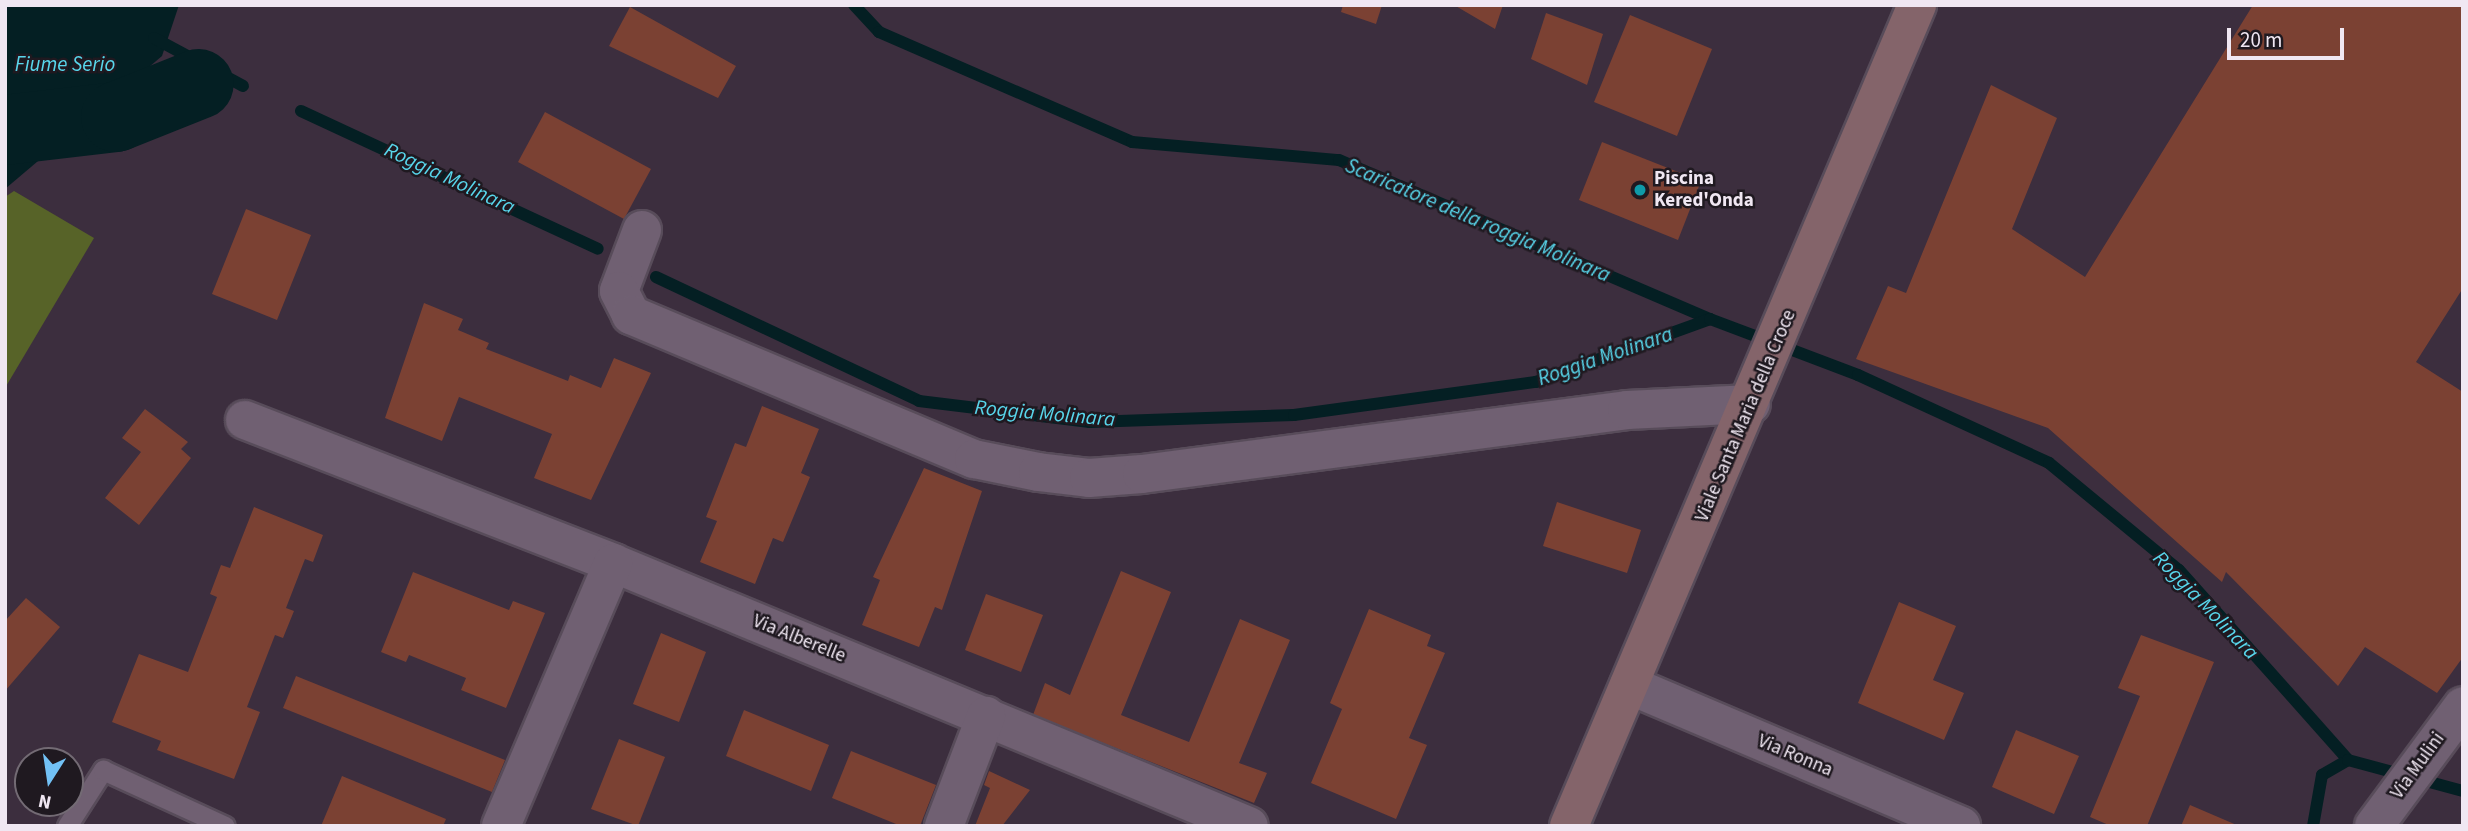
<!DOCTYPE html>
<style>
body{margin:0}
#map{position:relative;width:2468px;height:831px;overflow:hidden;background:#3c2e3e;font-family:"Source Sans 3",sans-serif}
div>[style]{position:absolute}
.forest>*{inset:0;background:#576328}
.water>*{inset:0;background:#041f23}
.stream>*{height:12px;margin:-6px;padding:0 6px;transform-origin:6px;border-radius:6px;background:#041f23}
.river>*{height:70px;margin:-35px;padding:0 35px;transform-origin:35px;border-radius:35px;background:#041f23}
.building>*{inset:0;background:#7b4133}
.roads{filter:drop-shadow(2px 0 #584c5a) drop-shadow(-2px 0 #584c5a) drop-shadow(0 2px #584c5a) drop-shadow(0 -2px #584c5a)}
.lane>*{height:19px;margin:-9.5px;padding:0 9.5px;transform-origin:9.5px;border-radius:9.5px;background:#706072}
.street>*{height:38px;margin:-19px;padding:0 19px;transform-origin:19px;border-radius:19px;background:#706072}
.secondary>*{height:38px;margin:-19px;padding:0 19px;transform-origin:19px;border-radius:19px;background:#84646a}
.dots>*{width:19px;height:19px;translate:-50% -50%;box-sizing:border-box;border:4px solid #1f1920;border-radius:50%}
span{translate:-50% -50%;white-space:nowrap;text-align:center;line-height:1.15;-webkit-text-stroke:5px #1f1920;paint-order:stroke}
.poi-label{font-size:19px;color:#f0e7f2;font-weight:700}
.left{translate:0 -50%;text-align:left}
.street-label{font-size:19px;color:#f0e7f2}
.water-label{font-size:21px;color:#58d6eb;font-style:italic}
.frame{position:absolute;inset:0;border:7px solid #f0e7f2;pointer-events:none}
.north{position:absolute;left:14px;top:747px;width:70px;height:70px;box-sizing:border-box;background:#1f1920;border:2px solid #736b74;border-radius:50%;rotate:192deg;font-size:19px;font-weight:700;line-height:28px;text-align:center;color:#f0e7f2}
.north::after{content:'';display:block;margin:auto;width:24px;height:32px;background:#72c1f5;clip-path:polygon(50% 0,100% 100%,50% 72%,0 100%)}
.scale{position:absolute;left:2227px;top:28px;width:117px;height:32px;box-sizing:border-box;border:4px solid #f0e7f2;border-top:0;padding-left:9px;font-size:21px;line-height:24px;white-space:nowrap;color:#f0e7f2;-webkit-text-stroke:5px #1f1920;paint-order:stroke}
</style>
<div id="map">
<div class="forest">
<i style="clip-path:polygon(14px 191px,94px 238px,5px 388px,5px 197px)"></i>
</div>
<div class="water">
<i style="clip-path:polygon(5px 5px,179px 5px,162px 56px,5px 189px)"></i>
</div>
<div class="stream">
<i style="left:854px;top:5px;width:37px;rotate:47deg"></i>
<i style="left:879px;top:32px;width:276px;rotate:23.5deg"></i>
<i style="left:1132px;top:142px;width:208px;rotate:5deg"></i>
<i style="left:1339px;top:160px;width:404px;rotate:23.2deg"></i>
<i style="left:154px;top:38px;width:101px;rotate:28.3deg"></i>
<i style="left:301px;top:111px;width:327px;rotate:24.9deg"></i>
<i style="left:656px;top:277px;width:291px;rotate:25.2deg"></i>
<i style="left:919px;top:401px;width:172px;rotate:7deg"></i>
<i style="left:1090px;top:422px;width:204px;rotate:-2deg"></i>
<i style="left:1294px;top:415px;width:244px;rotate:-7.8deg"></i>
<i style="left:1536px;top:382px;width:185px;rotate:-19.9deg"></i>
<i style="left:1710px;top:319px;width:158px;rotate:20.7deg"></i>
<i style="left:1858px;top:375px;width:210px;rotate:24.7deg"></i>
<i style="left:2049px;top:463px;width:168px;rotate:39.5deg"></i>
<i style="left:2179px;top:570px;width:254px;rotate:48.3deg"></i>
<i style="left:2348px;top:760px;width:30px;rotate:150deg"></i>
<i style="left:2322px;top:775px;width:52px;rotate:100deg"></i>
<i style="left:2348px;top:760px;width:119px;rotate:15.1deg"></i>
</div>
<div class="river">
<i style="left:5px;top:130px;width:112px;rotate:-6.7deg"></i>
<i style="left:116px;top:117px;width:89px;rotate:-21.7deg"></i>
</div>
<div class="building">
<i style="clip-path:polygon(1343px 5px,1382px 5px,1376px 24px,1341px 12px)"></i>
<i style="clip-path:polygon(1454px 5px,1503px 5px,1495px 29px)"></i>
<i style="clip-path:polygon(2253px 5px,2463px 5px,2463px 288px,2416px 362px,2463px 392px,2463px 657px,2437px 693px,2365px 647px,2338px 686px,2226px 572px,2222px 582px,2048px 428px,1856px 359px,1888px 286px,1906px 293px,1991px 85px,2057px 118px,2012px 229px,2085px 277px)"></i>
<i style="clip-path:polygon(630px 7px,736px 66px,718px 98px,609px 46px)"></i>
<i style="clip-path:polygon(1546px 13px,1603px 34px,1587px 85px,1531px 59px)"></i>
<i style="clip-path:polygon(1630px 15px,1712px 49px,1677px 136px,1594px 102px)"></i>
<i style="clip-path:polygon(545px 112px,651px 169px,624px 219px,518px 162px)"></i>
<i style="clip-path:polygon(1602px 142px,1701px 181px,1678px 240px,1579px 200px)"></i>
<i style="clip-path:polygon(246px 209px,311px 235px,277px 320px,212px 294px)"></i>
<i style="clip-path:polygon(424px 303px,463px 319px,458px 330px,489px 343px,486px 349px,568px 381px,570px 375px,601px 388px,614px 358px,651px 373px,591px 500px,534px 478px,552px 434px,459px 397px,442px 441px,385px 418px)"></i>
<i style="clip-path:polygon(762px 406px,819px 429px,801px 473px,810px 477px,783px 542px,773px 538px,755px 584px,700px 562px,717px 521px,706px 517px,735px 443px,746px 447px)"></i>
<i style="clip-path:polygon(145px 409px,188px 442px,181px 449px,191px 458px,139px 525px,105px 498px,141px 452px,122px 438px)"></i>
<i style="clip-path:polygon(924px 468px,982px 491px,942px 610px,935px 607px,919px 647px,862px 625px,880px 580px,873px 577px)"></i>
<i style="clip-path:polygon(1557px 502px,1641px 530px,1627px 573px,1543px 546px)"></i>
<i style="clip-path:polygon(254px 507px,323px 535px,313px 562px,305px 559px,286px 608px,294px 611px,283px 638px,275px 635px,247px 707px,260px 712px,234px 779px,157px 750px,161px 741px,112px 722px,139px 654px,188px 672px,217px 597px,210px 594px,221px 565px,230px 568px)"></i>
<i style="clip-path:polygon(1121px 571px,1171px 592px,1121px 715px,1189px 742px,1240px 619px,1290px 640px,1239px 763px,1267px 773px,1254px 803px,1033px 715px,1045px 683px,1070px 695px)"></i>
<i style="clip-path:polygon(413px 572px,509px 610px,513px 601px,545px 613px,506px 708px,461px 690px,466px 678px,409px 655px,406px 662px,381px 652px)"></i>
<i style="clip-path:polygon(986px 594px,1043px 615px,1021px 672px,965px 650px)"></i>
<i style="clip-path:polygon(26px 598px,60px 627px,5px 691px,5px 621px)"></i>
<i style="clip-path:polygon(1899px 602px,1956px 626px,1933px 680px,1964px 693px,1944px 740px,1858px 703px)"></i>
<i style="clip-path:polygon(1369px 609px,1431px 635px,1427px 646px,1445px 653px,1409px 738px,1427px 745px,1396px 819px,1311px 783px,1342px 709px,1330px 703px)"></i>
<i style="clip-path:polygon(661px 633px,706px 652px,679px 722px,633px 704px)"></i>
<i style="clip-path:polygon(2141px 635px,2214px 662px,2147px 826px,2111px 826px,2090px 817px,2140px 696px,2118px 688px)"></i>
<i style="clip-path:polygon(296px 676px,505px 760px,492px 792px,283px 708px)"></i>
<i style="clip-path:polygon(744px 710px,829px 745px,811px 791px,726px 756px)"></i>
<i style="clip-path:polygon(2016px 730px,2079px 756px,2054px 814px,1992px 787px)"></i>
<i style="clip-path:polygon(619px 739px,665px 757px,638px 826px,591px 809px)"></i>
<i style="clip-path:polygon(851px 751px,936px 785px,920px 826px,901px 826px,832px 798px)"></i>
<i style="clip-path:polygon(989px 771px,1030px 790px,1002px 826px,975px 826px,990px 788px,984px 785px)"></i>
<i style="clip-path:polygon(342px 776px,446px 819px,443px 826px,321px 826px)"></i>
<i style="clip-path:polygon(2190px 805px,2239px 826px,2181px 826px)"></i>
</div>
<div class="roads">
<div class="lane">
<i style="left:67px;top:826px;width:67px;rotate:-57.3deg"></i>
<i style="left:103px;top:770px;width:134px;rotate:24.7deg"></i>
</div>
<div class="street">
<i style="left:642px;top:230px;width:65px;rotate:110.7deg"></i>
<i style="left:619px;top:291px;width:27px;rotate:63deg"></i>
<i style="left:631px;top:315px;width:372px;rotate:22.8deg"></i>
<i style="left:974px;top:459px;width:65px;rotate:11.5deg"></i>
<i style="left:1038px;top:472px;width:51px;rotate:6.7deg"></i>
<i style="left:1089px;top:478px;width:53px;rotate:-4.3deg"></i>
<i style="left:1142px;top:474px;width:489px;rotate:-7.5deg"></i>
<i style="left:1627px;top:410px;width:124px;rotate:-2.8deg"></i>
<i style="left:245px;top:420px;width:395px;rotate:21.2deg"></i>
<i style="left:613px;top:563px;width:688px;rotate:22.47deg"></i>
<i style="left:1629px;top:685px;width:361px;rotate:23deg"></i>
<i style="left:501px;top:826px;width:286px;rotate:-66.9deg"></i>
<i style="left:944px;top:826px;width:118px;rotate:-69.1deg"></i>
<i style="left:2374px;top:826px;width:149px;rotate:-53.4deg"></i>
</div>
<div class="secondary">
<i style="left:1569px;top:826px;width:892px;rotate:-67.03deg"></i>
</div>
</div>
<div class="dots">
<i style="left:1640px;top:190px;background:#0f9aa8"></i>
</div>
<div class="poi-label">
<span class="left" style="left:1654px;top:190px">Piscina<br>Kered'Onda</span>
</div>
<div class="street-label">
<span style="left:1746px;top:416px;rotate:-67deg">Viale Santa Maria della Croce</span>
<span style="left:799px;top:639px;rotate:22deg">Via Alberelle</span>
<span style="left:1795px;top:756px;rotate:23deg">Via Ronna</span>
<span style="left:2418px;top:766px;rotate:-54deg">Via Mulini</span>
</div>
<div class="water-label">
<span style="left:65px;top:64px">Fiume Serio</span>
<span style="left:450px;top:178px;rotate:25deg">Roggia Molinara</span>
<span style="left:1478px;top:220px;rotate:23deg">Scaricatore della roggia Molinara</span>
<span style="left:1605px;top:356px;rotate:-19deg">Roggia Molinara</span>
<span style="left:1045px;top:413px;rotate:5deg">Roggia Molinara</span>
<span style="left:2206px;top:605px;rotate:46deg">Roggia Molinara</span>
</div>
<div class="frame"></div>
<div class="north">N</div>
<div class="scale">20 m</div>
</div>
